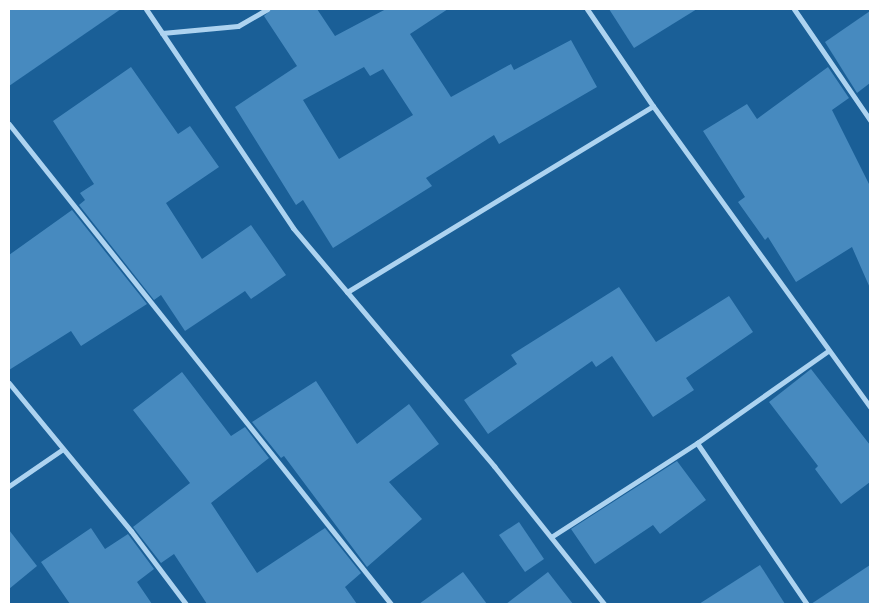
<!DOCTYPE html>
<style>
body{margin:0}
#map{position:relative;width:879px;height:613px;overflow:hidden;background:#1a5f97;font-family:Karla,sans-serif}
div>[style]{position:absolute}
.building>*{inset:0;background:#478abf}
.minor>*{height:5px;margin:-2.5px;padding:0 2.5px;transform-origin:2.5px;border-radius:2.5px;background:#add3f0}
span{translate:-50% -50%;white-space:nowrap;text-align:center;line-height:1.15;-webkit-text-stroke:4px #1a5f97;paint-order:stroke}
.frame{position:absolute;inset:0;border:10px solid #fff;pointer-events:none}
</style>
<div id="map">
<div class="building">
<i style="clip-path:polygon(9px 9px,121px 9px,9px 86px)"></i>
<i style="clip-path:polygon(evenodd,272px 9px,317px 9px,335px 36px,386px 9px,448px 9px,410px 34px,451px 97px,511px 64px,514px 70px,571px 40px,597px 87px,499px 144px,494px 135px,426px 178px,432px 186px,333px 248px,303px 200px,296px 205px,235px 107px,297px 66px,264px 16px,272px 9px,364px 67px,370px 76px,383px 69px,413px 115px,339px 159px,303px 100px,364px 67px)"></i>
<i style="clip-path:polygon(609px 9px,697px 9px,634px 48px)"></i>
<i style="clip-path:polygon(870px 11px,870px 83px,857px 93px,825px 42px)"></i>
<i style="clip-path:polygon(131px 67px,178px 134px,190px 126px,219px 167px,166px 203px,202px 259px,251px 225px,286px 275px,251px 299px,245px 291px,185px 331px,161px 295px,154px 300px,79px 205px,85px 200px,80px 193px,94px 184px,53px 121px)"></i>
<i style="clip-path:polygon(828px 67px,849px 98px,832px 110px,870px 186px,870px 288px,852px 247px,796px 282px,768px 237px,765px 240px,738px 202px,745px 197px,703px 131px,747px 104px,757px 119px)"></i>
<i style="clip-path:polygon(72px 210px,147px 304px,81px 346px,71px 331px,9px 370px,9px 255px)"></i>
<i style="clip-path:polygon(619px 287px,656px 342px,729px 296px,753px 332px,686px 378px,694px 390px,653px 417px,612px 356px,596px 367px,592px 361px,488px 434px,464px 400px,517px 364px,511px 355px)"></i>
<i style="clip-path:polygon(811px 369px,870px 445px,870px 482px,841px 504px,815px 469px,818px 466px,769px 402px)"></i>
<i style="clip-path:polygon(182px 372px,231px 436px,245px 427px,269px 458px,211px 503px,257px 573px,325px 528px,361px 573px,345px 587px,357px 604px,207px 604px,174px 554px,161px 563px,133px 527px,190px 483px,133px 410px)"></i>
<i style="clip-path:polygon(316px 381px,357px 444px,409px 404px,439px 444px,389px 482px,422px 519px,367px 567px,284px 456px,281px 458px,252px 422px)"></i>
<i style="clip-path:polygon(677px 461px,706px 500px,660px 534px,653px 525px,595px 564px,571px 529px)"></i>
<i style="clip-path:polygon(519px 522px,544px 559px,525px 572px,499px 535px)"></i>
<i style="clip-path:polygon(91px 528px,105px 549px,128px 534px,154px 569px,137px 582px,152px 604px,70px 604px,41px 562px)"></i>
<i style="clip-path:polygon(9px 530px,37px 566px,9px 589px)"></i>
<i style="clip-path:polygon(760px 565px,785px 604px,699px 604px)"></i>
<i style="clip-path:polygon(870px 565px,870px 604px,811px 604px)"></i>
<i style="clip-path:polygon(463px 572px,487px 604px,419px 604px)"></i>
<i style="clip-path:polygon(548px 572px,573px 604px,506px 604px)"></i>
</div>
<div class="minor">
<i style="left:146px;top:9px;width:264px;rotate:56.1deg"></i>
<i style="left:293px;top:228px;width:312px;rotate:49.8deg"></i>
<i style="left:494px;top:466px;width:176px;rotate:51.4deg"></i>
<i style="left:587px;top:9px;width:117px;rotate:55.8deg"></i>
<i style="left:653px;top:106px;width:371px;rotate:54.2deg"></i>
<i style="left:794px;top:9px;width:135px;rotate:55.6deg"></i>
<i style="left:162px;top:33px;width:76px;rotate:-5.3deg"></i>
<i style="left:238px;top:26px;width:34px;rotate:-30deg"></i>
<i style="left:9px;top:124px;width:613px;rotate:51.49deg"></i>
<i style="left:347px;top:292px;width:358px;rotate:-31.3deg"></i>
<i style="left:9px;top:383px;width:192px;rotate:50.5deg"></i>
<i style="left:131px;top:531px;width:91px;rotate:53deg"></i>
<i style="left:697px;top:443px;width:160px;rotate:-35.1deg"></i>
<i style="left:9px;top:486px;width:65px;rotate:-34.4deg"></i>
<i style="left:551px;top:537px;width:174px;rotate:-32.8deg"></i>
<i style="left:697px;top:443px;width:195px;rotate:55.7deg"></i>
</div>
<div class="frame"></div>
</div>
